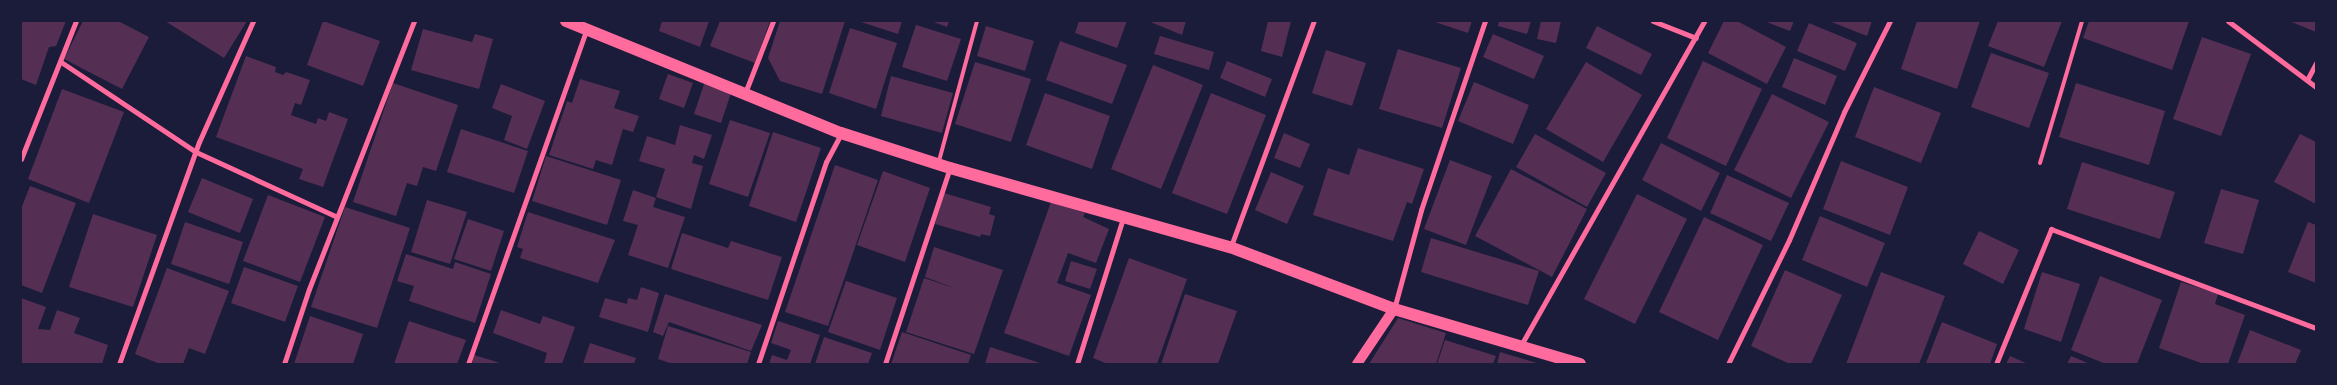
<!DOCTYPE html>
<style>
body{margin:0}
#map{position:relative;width:2337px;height:385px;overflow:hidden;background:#1b1b3a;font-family:"Noto Serif",serif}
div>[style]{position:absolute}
.building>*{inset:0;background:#542f53}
.service>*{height:4px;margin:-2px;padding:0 2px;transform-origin:2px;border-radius:2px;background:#ff6b9d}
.minor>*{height:5px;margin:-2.5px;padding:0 2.5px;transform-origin:2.5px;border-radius:2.5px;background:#ff6b9d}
.secondary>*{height:10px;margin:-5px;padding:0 5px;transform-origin:5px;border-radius:5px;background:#ff6b9d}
.primary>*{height:12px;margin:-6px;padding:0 6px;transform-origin:6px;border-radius:6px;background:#ff6b9d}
span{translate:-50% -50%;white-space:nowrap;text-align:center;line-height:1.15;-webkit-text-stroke:4.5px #1b1b3a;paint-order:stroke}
.frame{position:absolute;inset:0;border:22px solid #1b1b3a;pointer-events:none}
</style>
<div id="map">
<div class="building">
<i style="clip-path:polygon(21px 21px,66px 21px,56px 46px,49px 47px,36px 85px,21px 79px)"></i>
<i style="clip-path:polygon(83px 21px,118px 21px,149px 37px,122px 89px,64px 59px)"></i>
<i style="clip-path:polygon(165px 21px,247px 21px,224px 58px)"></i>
<i style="clip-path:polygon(323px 21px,380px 41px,363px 86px,307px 65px)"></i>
<i style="clip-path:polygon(662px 21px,709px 21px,700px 47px,659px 31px)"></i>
<i style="clip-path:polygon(720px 21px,770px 21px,755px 63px,710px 46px)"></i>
<i style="clip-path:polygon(780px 21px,845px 21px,822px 94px,780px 81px,768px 58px)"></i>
<i style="clip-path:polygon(858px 21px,902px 21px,898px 34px)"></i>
<i style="clip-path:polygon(931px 21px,949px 21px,947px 27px)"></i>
<i style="clip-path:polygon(1079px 21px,1127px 21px,1117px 48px,1075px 33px)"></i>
<i style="clip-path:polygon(1148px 21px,1186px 21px,1182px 35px)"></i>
<i style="clip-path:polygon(1268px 21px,1291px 21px,1282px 57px,1261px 51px)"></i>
<i style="clip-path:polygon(1432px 21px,1472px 21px,1468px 33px)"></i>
<i style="clip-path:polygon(1499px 21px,1531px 21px,1527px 34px,1498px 26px)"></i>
<i style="clip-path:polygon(1541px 21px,1561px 21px,1556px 43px,1537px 39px)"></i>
<i style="clip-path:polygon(1724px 21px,1737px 21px,1786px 47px,1767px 84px,1708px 53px)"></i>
<i style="clip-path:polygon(1764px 21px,1794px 21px,1790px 31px)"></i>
<i style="clip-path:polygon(1829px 21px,1872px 21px,1867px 36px)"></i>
<i style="clip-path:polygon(1917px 21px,1980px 21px,1957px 89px,1901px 69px)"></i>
<i style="clip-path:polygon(1998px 21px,2062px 21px,2044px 67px,1988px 46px)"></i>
<i style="clip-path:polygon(2089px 21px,2189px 21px,2172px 70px,2083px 38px)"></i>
<i style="clip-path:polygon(2289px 21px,2316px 21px,2316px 32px)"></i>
<i style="clip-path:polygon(1809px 23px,1857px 43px,1845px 71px,1797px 51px)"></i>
<i style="clip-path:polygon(916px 25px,961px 39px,947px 81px,902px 67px)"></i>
<i style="clip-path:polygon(986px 26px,1034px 41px,1025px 71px,977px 56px)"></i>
<i style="clip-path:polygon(1597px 26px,1652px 54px,1641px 75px,1586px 48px)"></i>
<i style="clip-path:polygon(850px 28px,897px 43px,876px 109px,829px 93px)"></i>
<i style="clip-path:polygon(423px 29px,472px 42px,475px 34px,493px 39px,479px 89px,411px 70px)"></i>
<i style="clip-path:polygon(1493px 34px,1544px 56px,1534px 79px,1483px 57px)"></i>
<i style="clip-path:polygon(1160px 36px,1214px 52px,1209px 70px,1154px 54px)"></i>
<i style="clip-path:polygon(2202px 37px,2251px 54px,2221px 136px,2173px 119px)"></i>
<i style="clip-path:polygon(1060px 41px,1127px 65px,1112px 104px,1046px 80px)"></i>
<i style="clip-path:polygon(1398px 49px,1461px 68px,1442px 128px,1379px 109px)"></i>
<i style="clip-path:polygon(1326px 50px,1366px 63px,1352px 106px,1312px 93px)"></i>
<i style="clip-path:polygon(1991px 53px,2049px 73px,2029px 128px,1971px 107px)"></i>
<i style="clip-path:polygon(246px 56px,276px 67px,275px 72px,283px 75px,286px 72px,310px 80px,301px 105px,295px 103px,291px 115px,316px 124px,318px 118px,326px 121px,329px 112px,348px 119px,323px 187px,299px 179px,303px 169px,216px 137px)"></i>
<i style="clip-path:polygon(1794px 58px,1837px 76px,1825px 105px,1782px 87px)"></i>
<i style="clip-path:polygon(1227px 61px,1272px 79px,1265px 97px,1220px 78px)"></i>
<i style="clip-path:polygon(1703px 61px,1762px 89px,1726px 166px,1667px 138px)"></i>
<i style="clip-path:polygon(975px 62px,1031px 79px,1011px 142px,955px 124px)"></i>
<i style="clip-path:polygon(1586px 62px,1642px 95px,1603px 162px,1546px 129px)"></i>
<i style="clip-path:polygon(1153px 65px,1203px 85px,1161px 189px,1111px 169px)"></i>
<i style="clip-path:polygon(668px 74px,693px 83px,684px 108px,659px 99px)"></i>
<i style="clip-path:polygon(891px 76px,953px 93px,942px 133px,881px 116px)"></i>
<i style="clip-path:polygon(580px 79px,620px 91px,614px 108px,639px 116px,633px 132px,623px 129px,612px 165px,596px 160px,593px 169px,549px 155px,567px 101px,572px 103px)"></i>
<i style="clip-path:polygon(1474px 82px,1529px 105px,1513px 144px,1458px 121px)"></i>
<i style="clip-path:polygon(393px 83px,458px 105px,436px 171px,423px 167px,417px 186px,407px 183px,396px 216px,353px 202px)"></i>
<i style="clip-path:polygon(2076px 83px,2165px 111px,2149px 165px,2059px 137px)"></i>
<i style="clip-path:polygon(501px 84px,545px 101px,527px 149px,504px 140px,512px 116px,492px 108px)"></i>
<i style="clip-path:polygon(704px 84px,731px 93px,721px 123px,694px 114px)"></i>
<i style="clip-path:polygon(1874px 87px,1941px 113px,1921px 163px,1855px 137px)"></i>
<i style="clip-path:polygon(62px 89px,124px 112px,89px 203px,28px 179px)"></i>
<i style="clip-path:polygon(1045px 93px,1110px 116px,1092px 169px,1026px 145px)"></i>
<i style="clip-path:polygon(1211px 93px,1266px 115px,1227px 214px,1172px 193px)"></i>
<i style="clip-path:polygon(1772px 94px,1829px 122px,1791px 198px,1734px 170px)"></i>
<i style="clip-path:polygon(730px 120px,770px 133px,748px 197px,709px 184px)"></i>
<i style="clip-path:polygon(680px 125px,712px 135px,704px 159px,694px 155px,692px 163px,703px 166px,691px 209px,656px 197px,665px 169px,639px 161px,647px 136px,675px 145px)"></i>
<i style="clip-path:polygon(461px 129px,528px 151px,514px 193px,447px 172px)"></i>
<i style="clip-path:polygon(773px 132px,821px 148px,796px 222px,749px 206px)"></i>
<i style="clip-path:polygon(1284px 133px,1310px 144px,1300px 168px,1274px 158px)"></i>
<i style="clip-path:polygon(1535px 134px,1606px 173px,1587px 207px,1516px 167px)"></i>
<i style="clip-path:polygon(2300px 134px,2316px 142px,2316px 204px,2274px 182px)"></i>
<i style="clip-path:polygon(1661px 143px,1720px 173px,1701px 211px,1642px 180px)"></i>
<i style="clip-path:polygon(1358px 148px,1424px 169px,1412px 204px,1407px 202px,1393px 241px,1313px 215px,1328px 168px,1349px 175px)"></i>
<i style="clip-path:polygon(546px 156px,621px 180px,607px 225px,532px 201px)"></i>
<i style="clip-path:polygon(1450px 160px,1492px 176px,1466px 245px,1424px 229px)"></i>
<i style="clip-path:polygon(1841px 161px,1908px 187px,1890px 235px,1823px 209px)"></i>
<i style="clip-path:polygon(2082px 162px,2175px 192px,2160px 239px,2067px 209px)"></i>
<i style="clip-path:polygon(835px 165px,878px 180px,828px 326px,785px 312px)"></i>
<i style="clip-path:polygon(1511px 169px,1587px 209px,1552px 277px,1475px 236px)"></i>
<i style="clip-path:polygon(883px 171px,930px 188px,905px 262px,857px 245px)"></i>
<i style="clip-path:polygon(1271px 172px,1304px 186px,1287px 224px,1255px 210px)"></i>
<i style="clip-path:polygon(1727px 175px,1789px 203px,1771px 241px,1710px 213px)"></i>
<i style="clip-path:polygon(202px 178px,253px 199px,240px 233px,188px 212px)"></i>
<i style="clip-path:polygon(30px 186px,76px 203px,42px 293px,21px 285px,21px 209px)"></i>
<i style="clip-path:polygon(2221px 189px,2259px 200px,2243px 254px,2204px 243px)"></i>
<i style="clip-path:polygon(633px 190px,656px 198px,653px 207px,685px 217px,668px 268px,628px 255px,638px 225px,623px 221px)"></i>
<i style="clip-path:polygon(944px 193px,991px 207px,989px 214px,995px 216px,990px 236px,981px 234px,980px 237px,935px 224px)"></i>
<i style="clip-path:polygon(1637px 194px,1687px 219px,1635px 324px,1584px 299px)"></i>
<i style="clip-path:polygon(268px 195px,325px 217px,300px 282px,243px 261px)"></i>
<i style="clip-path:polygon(427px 200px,467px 212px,450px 264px,411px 252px)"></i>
<i style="clip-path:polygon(1051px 202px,1085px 213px,1083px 217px,1109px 229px,1096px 263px,1068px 253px,1057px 283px,1091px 295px,1069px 356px,1004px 333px)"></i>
<i style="clip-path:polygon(345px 207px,410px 228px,377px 328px,311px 307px)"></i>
<i style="clip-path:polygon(528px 212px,615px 240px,598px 283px,520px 258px,523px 249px,517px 247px)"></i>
<i style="clip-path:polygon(93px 214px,157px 235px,133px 307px,69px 287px)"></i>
<i style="clip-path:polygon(1820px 216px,1885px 243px,1867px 287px,1802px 260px)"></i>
<i style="clip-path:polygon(1704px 217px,1763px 245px,1718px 340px,1659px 312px)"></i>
<i style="clip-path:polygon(468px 219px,504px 231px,491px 271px,454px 259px)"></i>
<i style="clip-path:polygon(185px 222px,243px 242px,229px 284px,171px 264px)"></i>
<i style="clip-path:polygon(2308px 222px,2316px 225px,2316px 283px,2288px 272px)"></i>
<i style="clip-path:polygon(1979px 231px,2019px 250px,2003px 284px,1963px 264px)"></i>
<i style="clip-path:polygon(682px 233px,728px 248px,731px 241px,782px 257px,768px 300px,671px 269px)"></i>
<i style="clip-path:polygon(1431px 238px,1539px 271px,1528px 305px,1421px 272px)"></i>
<i style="clip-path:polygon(934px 247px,1003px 270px,974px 354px,906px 332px,924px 278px,957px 289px,925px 277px)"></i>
<i style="clip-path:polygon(406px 254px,453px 269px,455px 262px,491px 274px,475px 323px,409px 301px,414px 286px,397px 281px)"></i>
<i style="clip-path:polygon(1129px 258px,1187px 279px,1157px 364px,1108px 364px,1093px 358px)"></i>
<i style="clip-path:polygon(1071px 261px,1097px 269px,1090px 289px,1065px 281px)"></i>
<i style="clip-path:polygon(244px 267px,298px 286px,285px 322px,231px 303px)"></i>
<i style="clip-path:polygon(167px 268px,229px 291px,205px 354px,189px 348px,183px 364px,160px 364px,135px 354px)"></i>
<i style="clip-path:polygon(1785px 270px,1842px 295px,1811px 364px,1790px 364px,1751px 346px)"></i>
<i style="clip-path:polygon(1881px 272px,1945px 296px,1919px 364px,1846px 364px)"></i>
<i style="clip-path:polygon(2042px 272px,2080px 284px,2061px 342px,2024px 329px)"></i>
<i style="clip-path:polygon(2100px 276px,2162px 300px,2137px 364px,2106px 364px,2071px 350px)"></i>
<i style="clip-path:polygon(846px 281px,897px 298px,880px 350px,828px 332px)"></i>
<i style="clip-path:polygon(2181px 282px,2218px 294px,2215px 304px,2245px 315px,2228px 364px,2204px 364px,2159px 348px)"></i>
<i style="clip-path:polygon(641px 287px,659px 293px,648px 332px,599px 317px,605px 298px,627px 304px,628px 298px,637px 300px)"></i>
<i style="clip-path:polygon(665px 294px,762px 325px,751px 351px,669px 322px,663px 336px,653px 332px)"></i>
<i style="clip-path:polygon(1185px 294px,1237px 311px,1218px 364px,1161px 364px)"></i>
<i style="clip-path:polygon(21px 298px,46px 307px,38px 329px,50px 330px,57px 310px,80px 318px,74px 333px,108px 345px,102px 364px,21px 364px)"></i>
<i style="clip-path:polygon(501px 310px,540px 324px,543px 316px,575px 327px,562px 364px,544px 364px,547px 353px,493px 333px)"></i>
<i style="clip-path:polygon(310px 316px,363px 334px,353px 364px,294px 364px)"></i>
<i style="clip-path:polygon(1398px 318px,1446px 333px,1436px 364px,1369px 364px)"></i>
<i style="clip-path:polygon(409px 321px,466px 340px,457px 364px,394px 364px)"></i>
<i style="clip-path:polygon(778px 321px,820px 335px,810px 364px,769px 364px,772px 355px,787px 360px,791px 350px,771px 343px)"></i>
<i style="clip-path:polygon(1942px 322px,1997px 344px,1990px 364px,1926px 363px)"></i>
<i style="clip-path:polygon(668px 326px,751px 352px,747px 364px,673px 364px,658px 359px)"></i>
<i style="clip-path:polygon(2250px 330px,2301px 350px,2295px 364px,2237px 364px)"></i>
<i style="clip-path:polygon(902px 332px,971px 355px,968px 364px,891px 364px)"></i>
<i style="clip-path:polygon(824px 337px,872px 353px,868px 364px,815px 364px)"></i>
<i style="clip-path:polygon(1445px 340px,1496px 356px,1493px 364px,1437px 364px)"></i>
<i style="clip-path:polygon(590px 343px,636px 358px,634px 364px,583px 364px)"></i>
<i style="clip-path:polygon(990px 347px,1040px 363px,1040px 364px,985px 364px)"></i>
<i style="clip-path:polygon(1500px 352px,1537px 363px,1537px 364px,1497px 364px)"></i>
<i style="clip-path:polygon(474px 355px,500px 363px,500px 364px,472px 364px)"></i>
<i style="clip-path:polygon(2010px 356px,2028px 364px,2006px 364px)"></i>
<i style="clip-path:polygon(2071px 356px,2090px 364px,2067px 364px)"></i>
</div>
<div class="service">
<i style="left:939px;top:161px;width:145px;rotate:-74.8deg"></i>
<i style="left:2040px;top:163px;width:148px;rotate:-73.5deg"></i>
</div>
<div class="minor">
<i style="left:1653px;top:21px;width:46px;rotate:21.6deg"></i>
<i style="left:2228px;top:21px;width:110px;rotate:36.9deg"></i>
<i style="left:61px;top:62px;width:162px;rotate:33.7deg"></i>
<i style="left:196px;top:152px;width:155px;rotate:24.7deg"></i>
<i style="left:2307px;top:80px;width:19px;rotate:-62deg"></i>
<i style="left:745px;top:93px;width:77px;rotate:-68.7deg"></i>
<i style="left:21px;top:159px;width:149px;rotate:-68.3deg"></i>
<i style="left:1231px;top:246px;width:240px;rotate:-69.8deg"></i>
<i style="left:1394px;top:309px;width:103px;rotate:-74.7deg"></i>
<i style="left:1421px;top:210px;width:200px;rotate:-71.3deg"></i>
<i style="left:1521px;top:345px;width:372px;rotate:-60.5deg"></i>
<i style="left:119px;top:364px;width:236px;rotate:-70.2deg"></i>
<i style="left:199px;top:142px;width:133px;rotate:-65.9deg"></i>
<i style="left:284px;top:364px;width:79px;rotate:-71.6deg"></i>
<i style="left:309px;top:289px;width:288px;rotate:-68.6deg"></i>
<i style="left:468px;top:364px;width:353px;rotate:-70.5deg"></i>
<i style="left:758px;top:364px;width:213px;rotate:-71.4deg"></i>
<i style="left:826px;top:162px;width:32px;rotate:-62deg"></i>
<i style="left:885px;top:364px;width:204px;rotate:-71.7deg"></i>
<i style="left:1077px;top:364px;width:153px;rotate:-72.5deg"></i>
<i style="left:1728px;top:364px;width:138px;rotate:-63.8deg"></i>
<i style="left:1789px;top:240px;width:139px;rotate:-66.7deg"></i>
<i style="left:1844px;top:112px;width:102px;rotate:-63.2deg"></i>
<i style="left:1996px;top:364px;width:146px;rotate:-67.8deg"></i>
<i style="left:2051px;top:229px;width:283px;rotate:20.5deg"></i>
</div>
<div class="secondary">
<i style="left:1357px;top:364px;width:66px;rotate:-56.1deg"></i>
</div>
<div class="primary">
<i style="left:566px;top:21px;width:297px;rotate:22.2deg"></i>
<i style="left:841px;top:133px;width:114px;rotate:17.8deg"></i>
<i style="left:950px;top:168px;width:291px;rotate:15.8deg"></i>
<i style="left:1230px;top:247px;width:175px;rotate:20.7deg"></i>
<i style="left:1394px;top:309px;width:194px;rotate:16.5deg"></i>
</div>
<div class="frame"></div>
</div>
